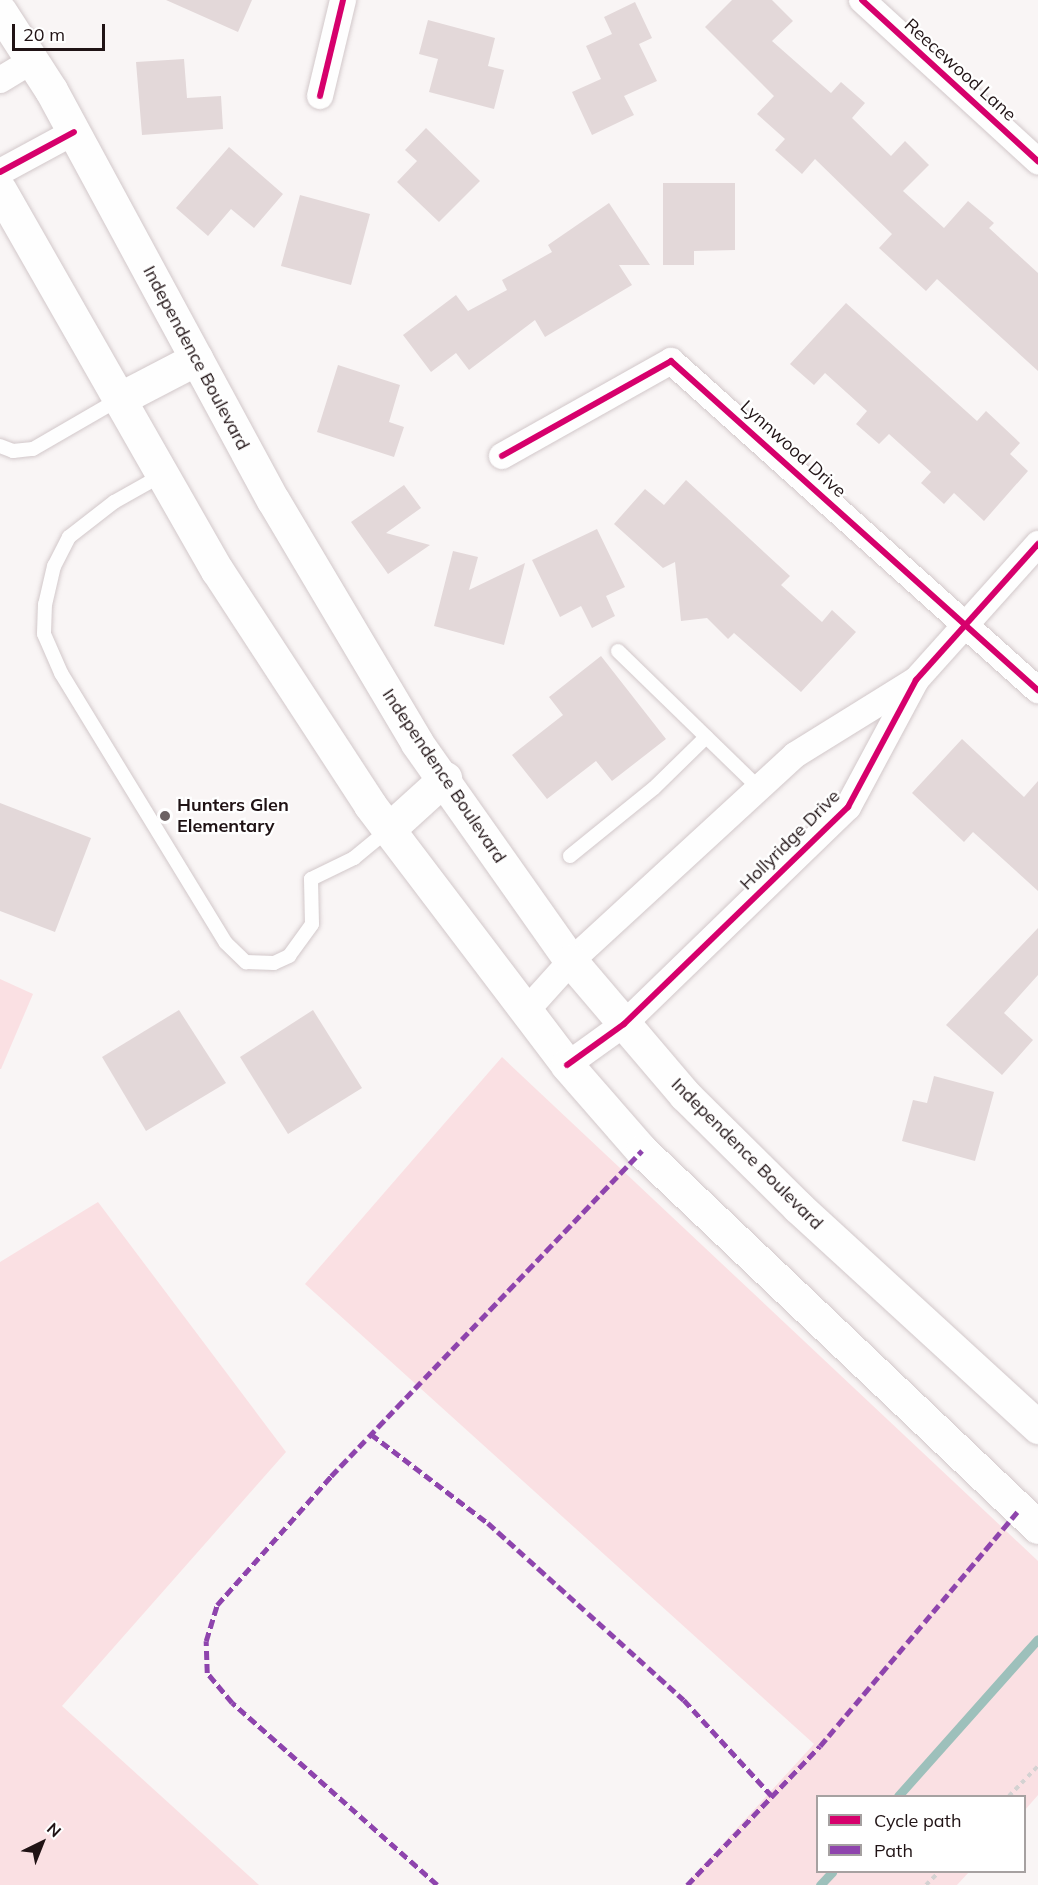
<!DOCTYPE html>
<style>
body{margin:0}
#map{position:relative;width:1038px;height:1885px;overflow:hidden;background:#f9f5f5;font-family:Mulish,sans-serif}
div>[style]{position:absolute}
.green>*{inset:0;background:#fae0e3}
.stream>*{height:9px;margin:-4.5px;padding:0 4.5px;transform-origin:4.5px;border-radius:4.5px;background:#9dc0bb}
.building>*{inset:0;background:#e3d8d9}
.path>*{height:4px;margin-top:-2px;transform-origin:0;background:repeating-linear-gradient(90deg,#d4d2d2 0 4.5px,transparent 0 9px)}
.roads{filter:drop-shadow(0 0 2px #d2c8ca) drop-shadow(0 0 2px #d2c8ca)}
.lane>*{height:14px;margin:-7px;padding:0 7px;transform-origin:7px;border-radius:7px;background:#fefefe}
.street>*{height:26px;margin:-13px;padding:0 13px;transform-origin:13px;border-radius:13px;background:#fefefe}
.secondary>*{height:33px;margin:-16.5px;padding:0 16.5px;transform-origin:16.5px;border-radius:16.5px;background:#fefefe}
.quiet>*{height:4.5px;margin-top:-2.25px;transform-origin:0;background:repeating-linear-gradient(90deg,#8e44ad 0 9px,transparent 0 13.5px)}
.cycleway>*{height:6px;margin:-3px;padding:0 3px;transform-origin:3px;border-radius:3px;background:#d6006c}
.dots>*{width:16px;height:16px;translate:-50% -50%;box-sizing:border-box;border:3px solid #fff;border-radius:50%}
span{translate:-50% -50%;white-space:nowrap;text-align:center;line-height:1.15;-webkit-text-stroke:4.5px #fff;paint-order:stroke}
.street-label{font-size:18px;color:#201315}
.poi-label{font-size:18px;color:#201315;font-weight:700}
.left{translate:0 -50%;text-align:left}
.legend{position:absolute;left:816px;top:1795px;width:210px;height:78px;box-sizing:border-box;background:#fff;border:2px solid #a6a1a1;margin:0;padding:8px 10px;list-style:none;font-size:18px;color:#201315}
.legend li{display:flex;align-items:center;gap:12px;height:30px}
.legend b{width:30px;border:2px solid #a6a1a1}
.north{position:absolute;left:12px;top:1813px;width:60px;height:60px;-webkit-text-stroke:4px #fff;paint-order:stroke;rotate:43deg;font-size:16px;font-weight:700;line-height:24px;text-align:center;color:#201315}
.north::after{content:'';display:block;margin:auto;width:21px;height:27px;background:#201315;clip-path:polygon(50% 0,100% 100%,50% 72%,0 100%)}
.scale{position:absolute;left:12px;top:24px;width:93px;height:27px;box-sizing:border-box;border:3px solid #201315;border-top:0;padding-left:8px;font-size:18px;line-height:21px;white-space:nowrap;color:#201315;-webkit-text-stroke:4px #fff;paint-order:stroke}
</style>
<div id="map">
<div class="green">
<div style="clip-path:polygon(0 979px,33px 994px,1px 1069px,0 1069px)"></div>
<div style="clip-path:polygon(502px 1057px,1038px 1561px,1038px 1795px,1025px 1810px,1024px 1796px,818px 1796px,818px 1872px,969px 1872px,957px 1885px,685px 1885px,814px 1744px,305px 1284px)"></div>
<div style="clip-path:polygon(98px 1202px,286px 1452px,62px 1706px,259px 1885px,0 1885px,0 1262px)"></div>
</div>
<div class="stream">
<div style="left:898px;top:1796px;width:210px;rotate:-48.3deg"></div>
<div style="left:820px;top:1885px;width:18px;rotate:-47deg"></div>
</div>
<div class="building">
<div style="clip-path:polygon(166px 0,252px 0,238px 32px)"></div>
<div style="clip-path:polygon(732px 0,772px 0,793px 21px,772px 41px,831px 93px,841px 82px,865px 103px,852px 118px,891px 156px,905px 141px,929px 165px,903px 191px,944px 228px,968px 201px,994px 223px,989px 228px,1038px 273px,1038px 371px,937px 279px,926px 291px,879px 248px,892px 234px,815px 159px,802px 174px,775px 150px,785px 139px,757px 114px,774px 96px,705px 27px)"></div>
<div style="clip-path:polygon(635px 2px,652px 38px,639px 44px,657px 81px,624px 96px,634px 115px,592px 135px,572px 92px,601px 79px,586px 46px,612px 34px,604px 17px)"></div>
<div style="clip-path:polygon(428px 20px,495px 38px,488px 66px,504px 70px,494px 109px,429px 92px,438px 59px,419px 54px)"></div>
<div style="clip-path:polygon(184px 59px,187px 98px,221px 96px,223px 129px,142px 135px,136px 62px)"></div>
<div style="clip-path:polygon(426px 128px,480px 181px,439px 222px,397px 182px,417px 161px,405px 150px)"></div>
<div style="clip-path:polygon(229px 147px,283px 194px,254px 228px,231px 209px,208px 236px,176px 208px)"></div>
<div style="clip-path:polygon(663px 183px,735px 183px,735px 250px,694px 251px,694px 265px,663px 265px)"></div>
<div style="clip-path:polygon(300px 195px,370px 214px,351px 285px,281px 266px)"></div>
<div style="clip-path:polygon(609px 203px,650px 265px,619px 265px,632px 285px,545px 337px,535px 320px,469px 370px,456px 353px,431px 372px,403px 335px,456px 295px,468px 311px,507px 290px,502px 280px,552px 252px,548px 245px)"></div>
<div style="clip-path:polygon(846px 303px,977px 421px,986px 411px,1020px 443px,1010px 454px,1028px 471px,984px 521px,954px 493px,944px 504px,921px 483px,931px 472px,889px 434px,879px 444px,856px 424px,867px 411px,825px 373px,814px 385px,790px 364px)"></div>
<div style="clip-path:polygon(338px 365px,400px 385px,389px 422px,404px 427px,394px 457px,317px 432px)"></div>
<div style="clip-path:polygon(686px 480px,790px 576px,781px 585px,822px 622px,832px 610px,856px 632px,801px 692px,734px 633px,728px 639px,707px 618px,681px 621px,675px 562px,663px 568px,614px 524px,645px 489px,664px 505px)"></div>
<div style="clip-path:polygon(404px 485px,421px 508px,386px 533px,430px 545px,388px 574px,351px 522px)"></div>
<div style="clip-path:polygon(597px 529px,625px 587px,606px 596px,615px 616px,592px 628px,581px 606px,560px 617px,532px 560px)"></div>
<div style="clip-path:polygon(453px 551px,478px 557px,469px 590px,525px 563px,504px 645px,434px 626px)"></div>
<div style="clip-path:polygon(601px 656px,666px 739px,612px 781px,596px 761px,547px 799px,512px 755px,563px 715px,549px 697px)"></div>
<div style="clip-path:polygon(962px 739px,1024px 797px,1038px 781px,1038px 891px,973px 832px,964px 842px,912px 793px)"></div>
<div style="clip-path:polygon(0 803px,91px 838px,55px 932px,0 911px)"></div>
<div style="clip-path:polygon(1038px 928px,1038px 975px,1004px 1013px,1033px 1040px,1002px 1075px,946px 1025px)"></div>
<div style="clip-path:polygon(179px 1010px,226px 1083px,146px 1131px,102px 1057px)"></div>
<div style="clip-path:polygon(313px 1010px,362px 1088px,288px 1134px,240px 1057px)"></div>
<div style="clip-path:polygon(934px 1076px,994px 1092px,975px 1161px,902px 1141px,913px 1100px,927px 1103px)"></div>
</div>
<div class="path">
<div style="left:1009px;top:1796px;width:42px;rotate:-46deg"></div>
<div style="left:926px;top:1885px;width:18px;rotate:-45deg"></div>
</div>
<div class="roads">
<div class="lane">
<div style="left:0;top:446px;width:14px;rotate:21deg"></div>
<div style="left:13px;top:451px;width:20px;rotate:-6deg"></div>
<div style="left:33px;top:449px;width:102px;rotate:-30.1deg"></div>
<div style="left:162px;top:475px;width:55px;rotate:150.6deg"></div>
<div style="left:114px;top:502px;width:57px;rotate:142.1deg"></div>
<div style="left:69px;top:537px;width:33px;rotate:117deg"></div>
<div style="left:54px;top:566px;width:39px;rotate:103deg"></div>
<div style="left:45px;top:604px;width:30px;rotate:92deg"></div>
<div style="left:44px;top:634px;width:43px;rotate:66.4deg"></div>
<div style="left:61px;top:673px;width:316px;rotate:58.6deg"></div>
<div style="left:226px;top:943px;width:28px;rotate:44deg"></div>
<div style="left:246px;top:962px;width:28px;rotate:2deg"></div>
<div style="left:274px;top:963px;width:17px;rotate:-25deg"></div>
<div style="left:289px;top:956px;width:39px;rotate:-54deg"></div>
<div style="left:312px;top:924px;width:45px;rotate:-91.3deg"></div>
<div style="left:311px;top:879px;width:48px;rotate:-26deg"></div>
<div style="left:354px;top:858px;width:45px;rotate:-39.6deg"></div>
<div style="left:618px;top:651px;width:197px;rotate:44.2deg"></div>
<div style="left:570px;top:856px;width:108px;rotate:-39deg"></div>
<div style="left:654px;top:788px;width:73px;rotate:-44.4deg"></div>
</div>
<div class="street">
<div style="left:862px;top:0;width:239px;rotate:42.5deg"></div>
<div style="left:0;top:80px;width:39px;rotate:-31deg"></div>
<div style="left:320px;top:96px;width:99px;rotate:-76.5deg"></div>
<div style="left:0;top:172px;width:84px;rotate:-28.4deg"></div>
<div style="left:502px;top:456px;width:194px;rotate:-29.3deg"></div>
<div style="left:671px;top:361px;width:493px;rotate:41.9deg"></div>
<div style="left:526px;top:1011px;width:67px;rotate:-48deg"></div>
<div style="left:571px;top:961px;width:304px;rotate:-42.6deg"></div>
<div style="left:795px;top:755px;width:142px;rotate:-31.8deg"></div>
<div style="left:567px;top:1065px;width:70px;rotate:-35.7deg"></div>
<div style="left:624px;top:1024px;width:312px;rotate:-44.1deg"></div>
<div style="left:848px;top:807px;width:144px;rotate:-61.8deg"></div>
<div style="left:916px;top:680px;width:183px;rotate:-48.1deg"></div>
</div>
<div class="secondary">
<div style="left:0;top:11px;width:94px;rotate:57.2deg"></div>
<div style="left:51px;top:90px;width:466px;rotate:61.6deg"></div>
<div style="left:273px;top:500px;width:282px;rotate:59.3deg"></div>
<div style="left:417px;top:743px;width:267px;rotate:54.8deg"></div>
<div style="left:571px;top:961px;width:176px;rotate:49.6deg"></div>
<div style="left:685px;top:1095px;width:159px;rotate:44.7deg"></div>
<div style="left:798px;top:1207px;width:326px;rotate:42.5deg"></div>
<div style="left:0;top:190px;width:438px;rotate:60.3deg"></div>
<div style="left:217px;top:570px;width:280px;rotate:56.9deg"></div>
<div style="left:370px;top:805px;width:326px;rotate:52.8deg"></div>
<div style="left:567px;top:1065px;width:114px;rotate:48.9deg"></div>
<div style="left:642px;top:1151px;width:546px;rotate:43.52deg"></div>
<div style="left:121px;top:398px;width:85px;rotate:-27.5deg"></div>
<div style="left:389px;top:829px;width:76px;rotate:-42.3deg"></div>
</div>
</div>
<div class="quiet">
<div style="left:371px;top:1434px;width:147px;rotate:37.3deg"></div>
<div style="left:488px;top:1523px;width:264px;rotate:42.1deg"></div>
<div style="left:684px;top:1700px;width:130px;rotate:47.5deg"></div>
<div style="left:437px;top:1885px;width:274px;rotate:-138.4deg"></div>
<div style="left:232px;top:1703px;width:39px;rotate:-130deg"></div>
<div style="left:207px;top:1673px;width:32px;rotate:-92deg"></div>
<div style="left:206px;top:1641px;width:38px;rotate:-73deg"></div>
<div style="left:217px;top:1605px;width:172px;rotate:-48.5deg"></div>
<div style="left:331px;top:1476px;width:450px;rotate:-46.3deg"></div>
<div style="left:687px;top:1885px;width:192px;rotate:-46.3deg"></div>
<div style="left:820px;top:1746px;width:309px;rotate:-49.9deg"></div>
</div>
<div class="cycleway">
<div style="left:862px;top:0;width:239px;rotate:42.5deg"></div>
<div style="left:320px;top:96px;width:99px;rotate:-76.5deg"></div>
<div style="left:0;top:172px;width:84px;rotate:-28.4deg"></div>
<div style="left:502px;top:456px;width:194px;rotate:-29.3deg"></div>
<div style="left:671px;top:361px;width:493px;rotate:41.9deg"></div>
<div style="left:567px;top:1065px;width:70px;rotate:-35.7deg"></div>
<div style="left:624px;top:1024px;width:312px;rotate:-44.1deg"></div>
<div style="left:848px;top:807px;width:144px;rotate:-61.8deg"></div>
<div style="left:916px;top:680px;width:183px;rotate:-48.1deg"></div>
</div>
<div class="dots">
<div style="left:165px;top:816px;background:#6c6263"></div>
</div>
<div class="street-label">
<span style="left:960px;top:70px;rotate:42deg">Reecewood Lane</span>
<span style="left:196px;top:358px;rotate:62deg">Independence Boulevard</span>
<span style="left:793px;top:449px;rotate:42deg">Lynnwood Drive</span>
<span style="left:444px;top:776px;rotate:56deg">Independence Boulevard</span>
<span style="left:790px;top:840px;rotate:-45deg">Hollyridge Drive</span>
<span style="left:747px;top:1154px;rotate:45deg">Independence Boulevard</span>
</div>
<div class="poi-label">
<span class="left" style="left:177px;top:816px">Hunters Glen<br>Elementary</span>
</div>
<ul class="legend">
<li><b style="height:8px;background:#d6006c"></b>Cycle path</li>
<li><b style="height:8px;background:#8e44ad"></b>Path</li>
</ul>
<div class="north">N</div>
<div class="scale">20 m</div>
</div>
